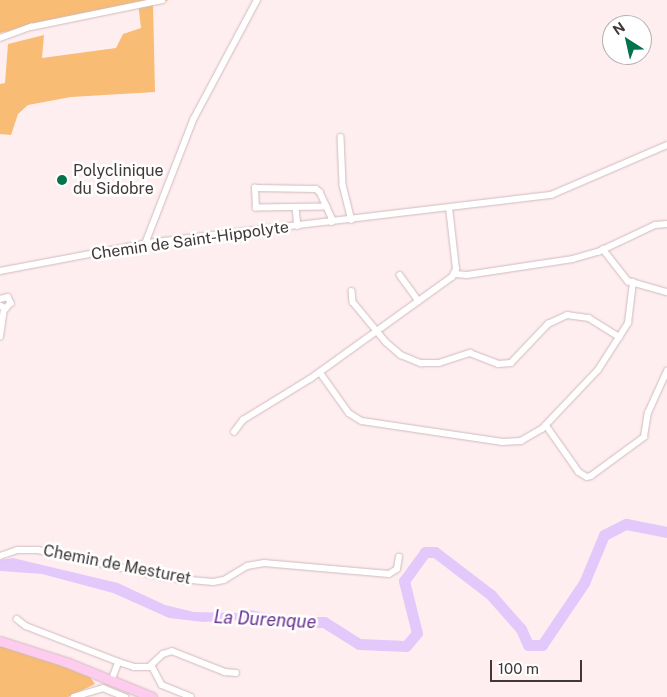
<!DOCTYPE html>
<style>
body{margin:0}
#map{position:relative;width:667px;height:697px;overflow:hidden;background:#ffeef0;font-family:"Public Sans",sans-serif}
div>[style]{position:absolute}
.green>*{inset:0;background:#f8bc74}
.water>*{inset:0;background:#e3c9fb}
.river>*{height:11px;margin:-5.5px;padding:0 5.5px;transform-origin:5.5px;border-radius:5.5px;background:#e3c9fb}
.roads{filter:drop-shadow(0 0 1px #cfbbbd) drop-shadow(0 0 1px #cfbbbd)}
.minor>*{height:5.5px;margin:-2.75px;padding:0 2.75px;transform-origin:2.75px;border-radius:2.75px;background:#fff}
.primary>*{height:9px;margin:-4.5px;padding:0 4.5px;transform-origin:4.5px;border-radius:4.5px;background:#fdccee}
.dots>*{width:14px;height:14px;translate:-50% -50%;box-sizing:border-box;border:2px solid #fff;border-radius:50%}
span{translate:-50% -50%;white-space:nowrap;text-align:center;line-height:1.15;-webkit-text-stroke:5px #fff;paint-order:stroke}
.poi-label{font-size:16px;color:#403839}
.left{translate:0 -50%;text-align:left}
.street-label{font-size:16px;color:#403839}
.water-label{font-size:18px;color:#68308f;font-style:italic}
.north{position:absolute;left:602px;top:15px;width:50px;height:50px;box-sizing:border-box;background:#fff;border:1px solid #b3afb0;border-radius:50%;rotate:325deg;font-size:14px;font-weight:700;line-height:20px;text-align:center;color:#403839}
.north::after{content:'';display:block;margin:auto;width:18px;height:22px;background:#02734c;clip-path:polygon(50% 0,100% 100%,50% 72%,0 100%)}
.scale{position:absolute;left:490px;top:660px;width:92px;height:22px;box-sizing:border-box;border:2px solid #403839;border-top:0;padding-left:6px;font-size:15px;line-height:18px;white-space:nowrap;color:#403839;-webkit-text-stroke:4px #fff;paint-order:stroke}
</style>
<div id="map">
<div class="green">
<div style="clip-path:polygon(0 0,169px 0,153px 5px,155px 92px,71px 97px,28px 105px,18px 114px,11px 135px,0 134px,0 84px,5px 83px,8px 44px,44px 35px,42px 58px,116px 48px,123px 34px,141px 28px,138px 2px,0 33px)"></div>
<div style="clip-path:polygon(0 646px,36px 656px,90px 677px,95px 684px,68px 697px,0 697px)"></div>
</div>
<div class="water">
<div style="clip-path:polygon(13px 558px,118px 583px,165px 605px,194px 612px,238px 613px,250px 610px,310px 621px,277px 627px,267px 623px,238px 620px,203px 622px,169px 618px,113px 593px,42px 574px,0 571px,0 560px)"></div>
</div>
<div class="river">
<div style="left:293px;top:622px;width:31px"></div>
<div style="left:324px;top:622px;width:41px;rotate:32.2deg"></div>
<div style="left:359px;top:644px;width:47px;rotate:2.4deg"></div>
<div style="left:406px;top:646px;width:17px;rotate:-50deg"></div>
<div style="left:417px;top:633px;width:54px;rotate:-104deg"></div>
<div style="left:404px;top:581px;width:36px;rotate:-54deg"></div>
<div style="left:425px;top:552px;width:10px"></div>
<div style="left:435px;top:552px;width:71px;rotate:37.5deg"></div>
<div style="left:491px;top:595px;width:45px;rotate:48.6deg"></div>
<div style="left:521px;top:629px;width:17px;rotate:66deg"></div>
<div style="left:528px;top:645px;width:14px"></div>
<div style="left:542px;top:645px;width:75px;rotate:-55.9deg"></div>
<div style="left:584px;top:583px;width:52px;rotate:-67.4deg"></div>
<div style="left:604px;top:535px;width:25px;rotate:-27deg"></div>
<div style="left:626px;top:524px;width:42px;rotate:11deg"></div>
</div>
<div class="roads">
<div class="minor">
<div style="left:0;top:38px;width:33px;rotate:-20deg"></div>
<div style="left:31px;top:27px;width:134px;rotate:-11.6deg"></div>
<div style="left:341px;top:137px;width:48px;rotate:87.6deg"></div>
<div style="left:343px;top:185px;width:36px;rotate:76deg"></div>
<div style="left:327px;top:207px;width:71px;rotate:179.2deg"></div>
<div style="left:256px;top:208px;width:20px;rotate:-93deg"></div>
<div style="left:255px;top:188px;width:61px;rotate:0.9deg"></div>
<div style="left:316px;top:189px;width:5px;rotate:37deg"></div>
<div style="left:320px;top:192px;width:17px;rotate:65deg"></div>
<div style="left:327px;top:207px;width:12px;rotate:66deg"></div>
<div style="left:332px;top:218px;width:4px;rotate:90deg"></div>
<div style="left:296px;top:208px;width:18px;rotate:84deg"></div>
<div style="left:145px;top:244px;width:133px;rotate:-68.8deg"></div>
<div style="left:193px;top:120px;width:136px;rotate:-61.9deg"></div>
<div style="left:603px;top:249px;width:41px;rotate:52deg"></div>
<div style="left:628px;top:281px;width:41px;rotate:15.8deg"></div>
<div style="left:0;top:271px;width:151px;rotate:-10.7deg"></div>
<div style="left:148px;top:243px;width:406px;rotate:-6.8deg"></div>
<div style="left:551px;top:195px;width:126px;rotate:-23.3deg"></div>
<div style="left:456px;top:274px;width:11px;rotate:5deg"></div>
<div style="left:467px;top:275px;width:107px;rotate:-8.6deg"></div>
<div style="left:573px;top:259px;width:26px;rotate:-16deg"></div>
<div style="left:598px;top:252px;width:63px;rotate:-25.3deg"></div>
<div style="left:655px;top:225px;width:12px;rotate:-5deg"></div>
<div style="left:400px;top:275px;width:32px;rotate:54deg"></div>
<div style="left:352px;top:291px;width:11px;rotate:85deg"></div>
<div style="left:353px;top:302px;width:52px;rotate:50.5deg"></div>
<div style="left:386px;top:342px;width:20px;rotate:41deg"></div>
<div style="left:401px;top:355px;width:22px;rotate:22deg"></div>
<div style="left:421px;top:363px;width:18px"></div>
<div style="left:439px;top:363px;width:33px;rotate:-18deg"></div>
<div style="left:470px;top:353px;width:30px;rotate:21deg"></div>
<div style="left:498px;top:364px;width:13px;rotate:-4deg"></div>
<div style="left:511px;top:363px;width:54px;rotate:-46.5deg"></div>
<div style="left:548px;top:324px;width:21px;rotate:-25deg"></div>
<div style="left:567px;top:315px;width:22px;rotate:8deg"></div>
<div style="left:589px;top:318px;width:36px;rotate:32deg"></div>
<div style="left:0;top:299px;width:8px;rotate:-14deg"></div>
<div style="left:8px;top:297px;width:7px;rotate:63deg"></div>
<div style="left:11px;top:303px;width:8px;rotate:130deg"></div>
<div style="left:6px;top:309px;width:7px;rotate:-153deg"></div>
<div style="left:0;top:337px;width:28px;rotate:-82deg"></div>
<div style="left:320px;top:372px;width:50px;rotate:54.7deg"></div>
<div style="left:349px;top:413px;width:15px;rotate:32deg"></div>
<div style="left:362px;top:421px;width:142px;rotate:8.5deg"></div>
<div style="left:502px;top:442px;width:19px;rotate:-3deg"></div>
<div style="left:521px;top:441px;width:24px;rotate:-30deg"></div>
<div style="left:542px;top:429px;width:81px;rotate:-46.5deg"></div>
<div style="left:598px;top:370px;width:56px;rotate:-57.4deg"></div>
<div style="left:628px;top:323px;width:41px;rotate:-83deg"></div>
<div style="left:546px;top:425px;width:57px;rotate:54.9deg"></div>
<div style="left:579px;top:472px;width:9px;rotate:32deg"></div>
<div style="left:587px;top:477px;width:4px;rotate:-14deg"></div>
<div style="left:591px;top:476px;width:66px;rotate:-36.3deg"></div>
<div style="left:644px;top:437px;width:24px;rotate:-81deg"></div>
<div style="left:648px;top:413px;width:46px;rotate:-65.7deg"></div>
<div style="left:234px;top:432px;width:15px;rotate:-53deg"></div>
<div style="left:243px;top:420px;width:79px;rotate:-31.5deg"></div>
<div style="left:310px;top:379px;width:175px;rotate:-35.7deg"></div>
<div style="left:452px;top:277px;width:9px;rotate:-63deg"></div>
<div style="left:456px;top:269px;width:61px;rotate:-96.5deg"></div>
<div style="left:0;top:556px;width:18px;rotate:-19deg"></div>
<div style="left:17px;top:550px;width:21px"></div>
<div style="left:38px;top:550px;width:134px;rotate:12.1deg"></div>
<div style="left:169px;top:578px;width:44px;rotate:5.2deg"></div>
<div style="left:213px;top:582px;width:11px;rotate:-10deg"></div>
<div style="left:224px;top:580px;width:27px;rotate:-31deg"></div>
<div style="left:247px;top:566px;width:17px;rotate:-10deg"></div>
<div style="left:264px;top:563px;width:125px;rotate:5deg"></div>
<div style="left:389px;top:574px;width:9px;rotate:-32deg"></div>
<div style="left:397px;top:569px;width:12px;rotate:-81deg"></div>
<div style="left:17px;top:619px;width:11px;rotate:38deg"></div>
<div style="left:26px;top:626px;width:100px;rotate:21.2deg"></div>
<div style="left:119px;top:662px;width:19px;rotate:111deg"></div>
<div style="left:119px;top:662px;width:16px;rotate:18deg"></div>
<div style="left:134px;top:667px;width:15px"></div>
<div style="left:149px;top:667px;width:19px;rotate:-43deg"></div>
<div style="left:163px;top:654px;width:9px;rotate:-18deg"></div>
<div style="left:172px;top:651px;width:57px;rotate:21.6deg"></div>
<div style="left:225px;top:672px;width:11px;rotate:5deg"></div>
<div style="left:152px;top:666px;width:21px;rotate:62deg"></div>
<div style="left:162px;top:685px;width:31px;rotate:22deg"></div>
<div style="left:74px;top:697px;width:30px;rotate:-17deg"></div>
<div style="left:103px;top:688px;width:24px;rotate:22deg"></div>
</div>
<div class="primary">
<div style="left:0;top:641px;width:69px;rotate:17.7deg"></div>
<div style="left:66px;top:662px;width:93px;rotate:22.1deg"></div>
</div>
</div>
<div class="dots">
<div style="left:62px;top:180px;background:#02734c"></div>
</div>
<div class="poi-label">
<span class="left" style="left:73px;top:180px">Polyclinique<br>du Sidobre</span>
</div>
<div class="street-label">
<span style="left:190px;top:241px;rotate:-8deg">Chemin de Saint-Hippolyte</span>
<span style="left:117px;top:565px;rotate:11deg">Chemin de Mesturet</span>
</div>
<div class="water-label">
<span style="left:265px;top:620px;rotate:3deg">La Durenque</span>
</div>
<div class="north">N</div>
<div class="scale">100 m</div>
</div>
